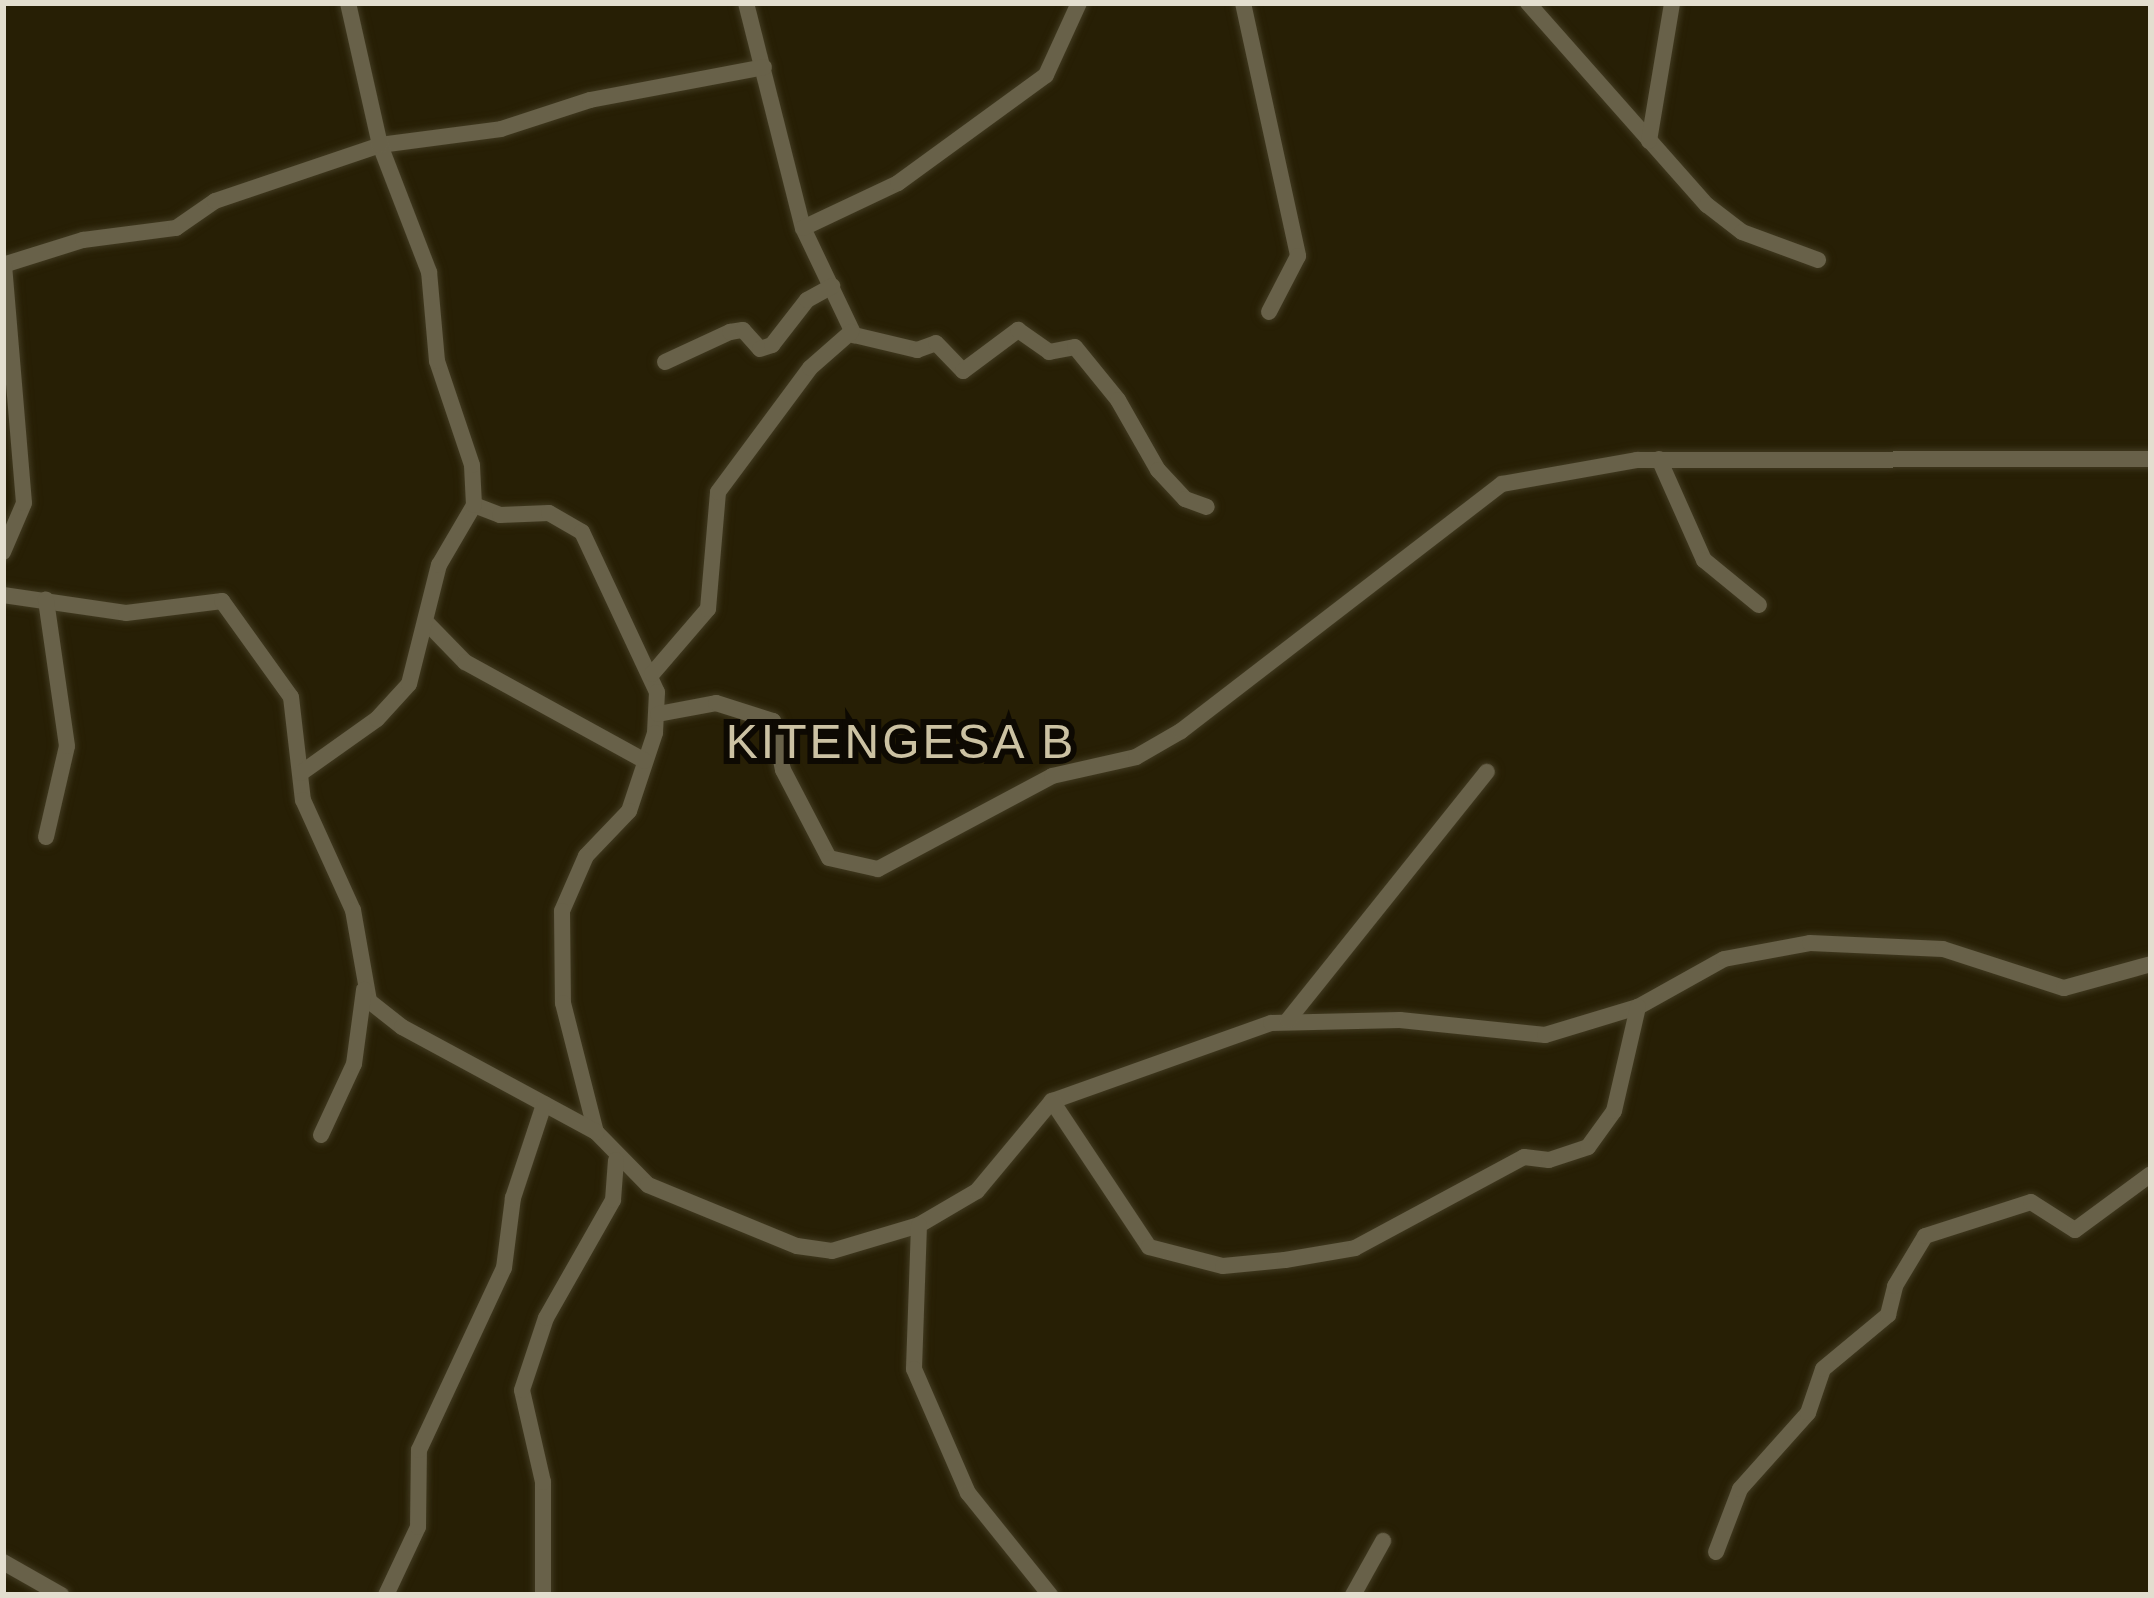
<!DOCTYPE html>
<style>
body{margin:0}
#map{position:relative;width:2154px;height:1598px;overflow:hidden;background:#271f05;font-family:Helvetica,sans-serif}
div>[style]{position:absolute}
.roads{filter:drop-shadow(0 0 3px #413a21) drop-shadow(0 0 3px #413a21)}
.minor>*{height:16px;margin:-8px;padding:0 8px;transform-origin:8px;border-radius:8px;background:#686149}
span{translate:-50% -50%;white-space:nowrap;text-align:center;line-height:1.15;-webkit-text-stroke:12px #0d0902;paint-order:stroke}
.quarter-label{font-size:48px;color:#ccc2a3;letter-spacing:3px}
.frame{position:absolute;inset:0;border:6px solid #e3decf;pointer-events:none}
</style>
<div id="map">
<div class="roads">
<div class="minor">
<div style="left:746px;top:3px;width:232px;rotate:75.8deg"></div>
<div style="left:803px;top:228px;width:119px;rotate:64.5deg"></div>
<div style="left:854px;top:335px;width:65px;rotate:13.4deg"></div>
<div style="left:917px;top:350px;width:20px;rotate:-20deg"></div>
<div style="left:936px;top:343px;width:39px;rotate:46deg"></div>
<div style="left:963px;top:371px;width:69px;rotate:-36.7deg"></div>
<div style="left:1018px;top:330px;width:38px;rotate:35deg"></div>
<div style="left:1049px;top:352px;width:26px;rotate:-11deg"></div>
<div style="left:1075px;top:347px;width:68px;rotate:50.9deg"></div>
<div style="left:1118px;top:400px;width:81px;rotate:60.3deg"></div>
<div style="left:1158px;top:470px;width:40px;rotate:47deg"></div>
<div style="left:1185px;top:499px;width:23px;rotate:20deg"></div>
<div style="left:1243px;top:3px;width:259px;rotate:77.7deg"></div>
<div style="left:1298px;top:256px;width:63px;rotate:117.4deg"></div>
<div style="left:1528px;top:3px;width:270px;rotate:48.5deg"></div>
<div style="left:1707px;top:205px;width:44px;rotate:37.6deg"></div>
<div style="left:1742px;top:232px;width:81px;rotate:20.2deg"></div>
<div style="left:1649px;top:141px;width:140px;rotate:-80.5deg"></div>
<div style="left:803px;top:228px;width:105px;rotate:-25.3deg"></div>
<div style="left:898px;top:183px;width:183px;rotate:-36.1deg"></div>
<div style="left:1046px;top:75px;width:79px;rotate:-65.4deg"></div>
<div style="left:3px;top:265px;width:84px;rotate:-17.4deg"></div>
<div style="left:83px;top:240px;width:94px;rotate:-7.4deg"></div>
<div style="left:176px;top:228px;width:47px;rotate:-34.7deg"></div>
<div style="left:215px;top:201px;width:174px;rotate:-18.7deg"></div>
<div style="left:380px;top:145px;width:122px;rotate:-7.5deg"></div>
<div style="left:501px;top:129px;width:94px;rotate:-18deg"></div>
<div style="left:590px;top:100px;width:177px;rotate:-10.7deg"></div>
<div style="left:665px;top:362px;width:72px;rotate:-24.8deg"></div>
<div style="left:730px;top:332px;width:13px;rotate:-9deg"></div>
<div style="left:743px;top:330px;width:25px;rotate:48deg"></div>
<div style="left:760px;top:349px;width:13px;rotate:-18deg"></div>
<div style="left:772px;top:345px;width:57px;rotate:-52.1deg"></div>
<div style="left:807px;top:300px;width:29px;rotate:-29deg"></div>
<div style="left:1659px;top:459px;width:111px;rotate:66deg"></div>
<div style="left:1704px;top:560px;width:71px;rotate:39.3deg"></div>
<div style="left:474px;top:505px;width:28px;rotate:21deg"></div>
<div style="left:500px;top:515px;width:49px;rotate:-2.3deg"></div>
<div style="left:549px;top:513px;width:38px;rotate:30deg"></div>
<div style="left:582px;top:532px;width:177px;rotate:64.9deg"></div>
<div style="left:657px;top:692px;width:41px;rotate:92.8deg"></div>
<div style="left:655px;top:733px;width:82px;rotate:108.4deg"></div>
<div style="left:629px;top:811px;width:62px;rotate:133.7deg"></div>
<div style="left:586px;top:856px;width:60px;rotate:113.6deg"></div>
<div style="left:562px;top:911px;width:92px;rotate:89.4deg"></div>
<div style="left:563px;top:1003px;width:133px;rotate:75.7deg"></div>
<div style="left:596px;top:1132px;width:74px;rotate:45.5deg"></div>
<div style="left:648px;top:1185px;width:161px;rotate:22.3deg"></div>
<div style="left:797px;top:1246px;width:35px;rotate:8deg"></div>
<div style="left:832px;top:1251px;width:91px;rotate:-16.6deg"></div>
<div style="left:919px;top:1225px;width:67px;rotate:-30.4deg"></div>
<div style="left:977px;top:1191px;width:117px;rotate:-50.2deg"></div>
<div style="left:1052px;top:1101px;width:232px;rotate:-19.6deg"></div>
<div style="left:1271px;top:1023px;width:129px;rotate:-1.3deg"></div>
<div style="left:1400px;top:1020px;width:146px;rotate:5.9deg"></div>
<div style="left:1545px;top:1035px;width:97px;rotate:-16.8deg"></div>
<div style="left:1638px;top:1007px;width:98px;rotate:-29.2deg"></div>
<div style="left:1724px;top:959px;width:87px;rotate:-10.5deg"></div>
<div style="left:1810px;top:943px;width:133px;rotate:2.6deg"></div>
<div style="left:1943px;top:949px;width:127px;rotate:17.9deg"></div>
<div style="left:2064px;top:988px;width:90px;rotate:-15.4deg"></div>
<div style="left:3px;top:552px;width:53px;rotate:-66.8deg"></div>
<div style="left:24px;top:503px;width:239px;rotate:-94.8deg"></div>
<div style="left:3px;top:595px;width:124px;rotate:8.3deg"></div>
<div style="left:126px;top:613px;width:97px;rotate:-7.1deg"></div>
<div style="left:222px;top:601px;width:118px;rotate:54.3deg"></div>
<div style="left:291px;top:697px;width:104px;rotate:83.4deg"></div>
<div style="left:303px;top:800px;width:121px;rotate:65.6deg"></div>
<div style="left:353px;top:910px;width:92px;rotate:80deg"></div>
<div style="left:369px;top:1001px;width:42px;rotate:38.2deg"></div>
<div style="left:402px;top:1027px;width:221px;rotate:28.4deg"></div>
<div style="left:426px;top:622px;width:56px;rotate:45.7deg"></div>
<div style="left:465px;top:662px;width:205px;rotate:28.8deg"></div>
<div style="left:652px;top:674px;width:86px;rotate:-49.3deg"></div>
<div style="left:708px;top:609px;width:117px;rotate:-85.1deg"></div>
<div style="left:718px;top:492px;width:154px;rotate:-53.4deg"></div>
<div style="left:810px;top:368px;width:55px;rotate:-41.3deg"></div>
<div style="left:658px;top:714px;width:59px;rotate:-10.7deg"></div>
<div style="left:716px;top:703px;width:60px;rotate:17.5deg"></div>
<div style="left:773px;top:721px;width:50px;rotate:78.5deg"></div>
<div style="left:783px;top:770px;width:99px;rotate:62.4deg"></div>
<div style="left:829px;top:858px;width:50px;rotate:12.7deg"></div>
<div style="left:878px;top:869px;width:197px;rotate:-28.1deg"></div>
<div style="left:1052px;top:776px;width:86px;rotate:-12.7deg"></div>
<div style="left:1136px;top:757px;width:52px;rotate:-30deg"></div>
<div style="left:1181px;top:731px;width:405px;rotate:-37.6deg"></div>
<div style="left:1502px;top:484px;width:137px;rotate:-10.1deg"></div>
<div style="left:1637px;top:460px;width:514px;rotate:-0.11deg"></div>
<div style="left:301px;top:773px;width:93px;rotate:-35.4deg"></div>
<div style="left:377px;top:719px;width:47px;rotate:-47.6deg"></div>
<div style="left:409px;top:684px;width:123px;rotate:-75.9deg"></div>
<div style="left:439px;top:565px;width:69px;rotate:-59.7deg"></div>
<div style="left:474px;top:505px;width:40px;rotate:-92.9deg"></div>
<div style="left:472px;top:465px;width:110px;rotate:-108.6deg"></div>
<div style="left:437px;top:361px;width:89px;rotate:-95.1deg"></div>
<div style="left:429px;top:272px;width:136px;rotate:-111.1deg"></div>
<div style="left:380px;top:145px;width:146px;rotate:-102.7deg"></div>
<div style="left:46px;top:837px;width:93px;rotate:-77deg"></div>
<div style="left:67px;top:746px;width:148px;rotate:-98.2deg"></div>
<div style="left:1288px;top:1020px;width:318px;rotate:-51.3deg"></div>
<div style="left:1052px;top:1101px;width:175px;rotate:56.4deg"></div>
<div style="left:1149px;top:1247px;width:76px;rotate:14.4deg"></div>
<div style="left:1223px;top:1266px;width:62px;rotate:-5.5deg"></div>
<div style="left:1285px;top:1260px;width:71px;rotate:-9.7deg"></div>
<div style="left:1355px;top:1248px;width:192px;rotate:-28.3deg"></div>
<div style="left:1524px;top:1157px;width:25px;rotate:7deg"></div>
<div style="left:1549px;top:1160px;width:41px;rotate:-18.4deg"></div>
<div style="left:1588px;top:1147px;width:44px;rotate:-54.2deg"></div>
<div style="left:1614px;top:1111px;width:107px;rotate:-77deg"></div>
<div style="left:321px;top:1135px;width:78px;rotate:-65.1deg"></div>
<div style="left:354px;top:1064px;width:75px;rotate:-82.3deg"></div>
<div style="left:919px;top:1225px;width:144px;rotate:92deg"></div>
<div style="left:914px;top:1369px;width:135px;rotate:66.5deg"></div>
<div style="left:968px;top:1493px;width:131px;rotate:51.2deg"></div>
<div style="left:1716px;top:1552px;width:67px;rotate:-69.1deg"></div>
<div style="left:1740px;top:1489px;width:102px;rotate:-48.2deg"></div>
<div style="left:1808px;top:1413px;width:46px;rotate:-71.2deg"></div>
<div style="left:1823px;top:1369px;width:85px;rotate:-39.7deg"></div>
<div style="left:1888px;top:1315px;width:30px;rotate:-76deg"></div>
<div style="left:1895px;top:1286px;width:58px;rotate:-59deg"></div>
<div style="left:1925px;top:1236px;width:111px;rotate:-17.8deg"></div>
<div style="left:2031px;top:1202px;width:52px;rotate:32.5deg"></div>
<div style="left:2075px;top:1230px;width:94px;rotate:-36.4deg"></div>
<div style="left:3px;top:1562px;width:67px;rotate:29.6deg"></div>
<div style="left:386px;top:1595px;width:75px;rotate:-64.8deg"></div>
<div style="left:418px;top:1527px;width:77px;rotate:-89.3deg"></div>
<div style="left:419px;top:1450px;width:201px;rotate:-65deg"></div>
<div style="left:504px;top:1268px;width:71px;rotate:-82.7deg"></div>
<div style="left:513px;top:1198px;width:99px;rotate:-71.7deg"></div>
<div style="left:543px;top:1595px;width:113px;rotate:-90deg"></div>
<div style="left:543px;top:1482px;width:94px;rotate:-102.9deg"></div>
<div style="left:522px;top:1390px;width:76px;rotate:-71.6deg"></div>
<div style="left:546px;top:1318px;width:136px;rotate:-60.4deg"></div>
<div style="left:613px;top:1200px;width:40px;rotate:-85.7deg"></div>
<div style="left:1353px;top:1595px;width:62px;rotate:-60.9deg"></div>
</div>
</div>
<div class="quarter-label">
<span style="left:901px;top:742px">KITENGESA B</span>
</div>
<div class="frame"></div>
</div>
